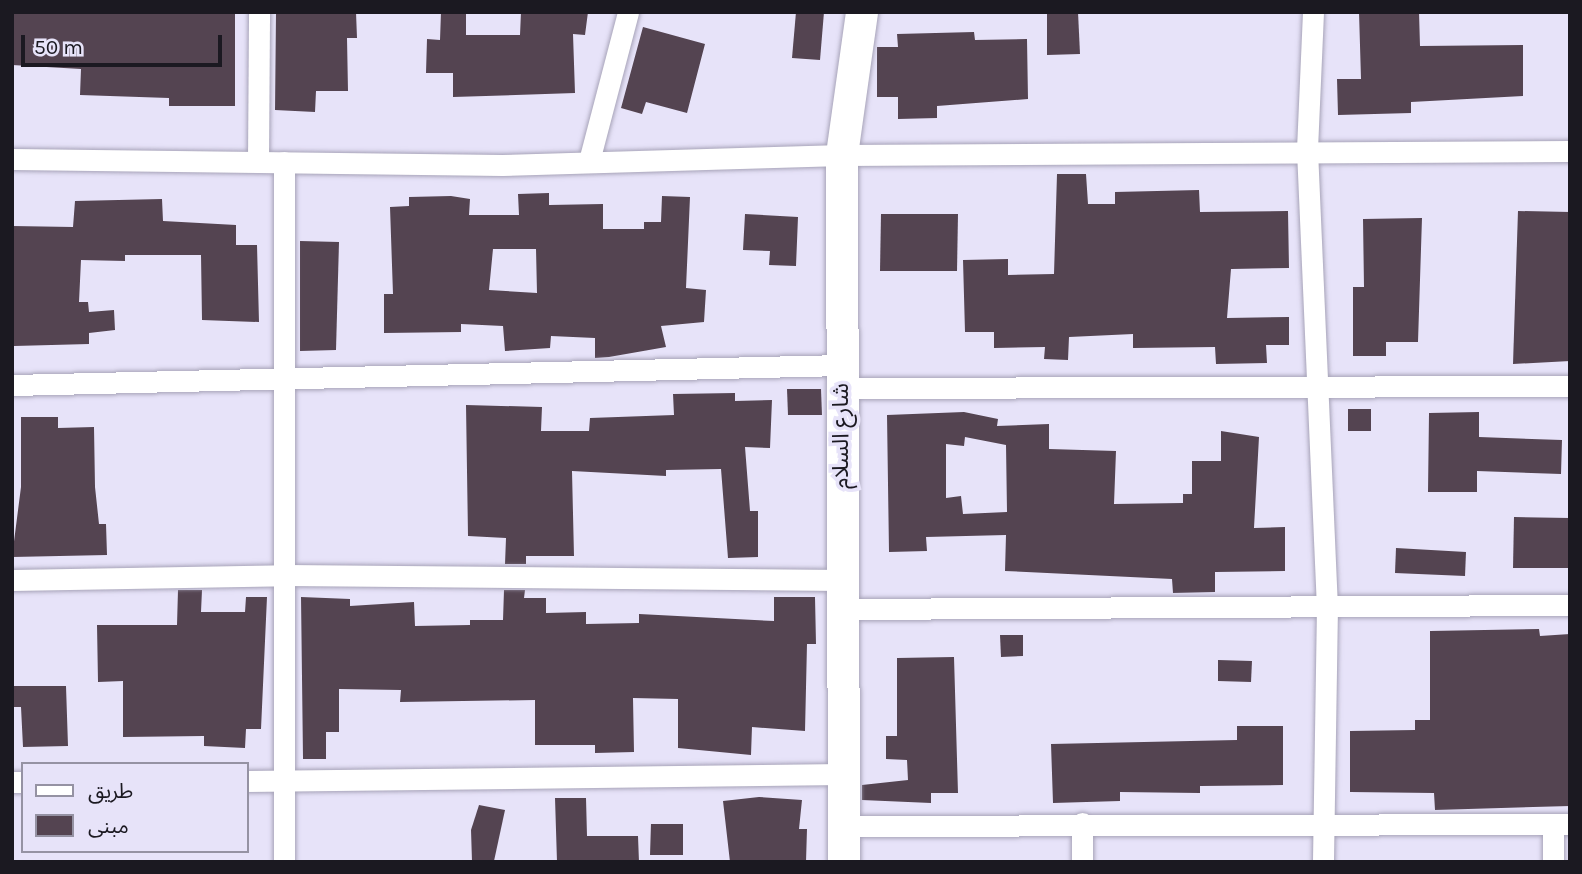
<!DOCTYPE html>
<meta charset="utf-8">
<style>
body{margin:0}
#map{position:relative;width:1582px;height:874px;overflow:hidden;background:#e7e3f9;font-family:Karla,"Noto Sans Arabic",sans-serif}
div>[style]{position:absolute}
.building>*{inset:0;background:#544451}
.roads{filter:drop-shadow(0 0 2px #a7a3b8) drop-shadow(0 0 2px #a7a3b8)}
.street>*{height:21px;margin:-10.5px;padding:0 10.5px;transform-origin:10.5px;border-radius:10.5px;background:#fff}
.secondary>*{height:32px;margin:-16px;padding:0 16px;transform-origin:16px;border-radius:16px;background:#fff}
span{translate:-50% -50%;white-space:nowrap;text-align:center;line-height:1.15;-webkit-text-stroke:7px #e7e3f9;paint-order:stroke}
.street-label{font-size:23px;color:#1b1921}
.frame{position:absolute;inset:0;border:14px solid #1b1921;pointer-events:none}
.legend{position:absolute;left:21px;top:762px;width:228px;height:91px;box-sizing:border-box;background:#e7e3f9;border:2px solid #9592a3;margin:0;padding:9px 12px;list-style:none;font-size:21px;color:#1b1921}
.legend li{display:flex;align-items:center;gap:14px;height:35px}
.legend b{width:35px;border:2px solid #9592a3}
.scale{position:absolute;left:21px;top:35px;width:201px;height:32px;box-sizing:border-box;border:4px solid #1b1921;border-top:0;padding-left:9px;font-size:21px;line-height:24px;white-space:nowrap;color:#1b1921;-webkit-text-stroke:5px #e7e3f9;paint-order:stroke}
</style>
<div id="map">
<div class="building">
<div style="clip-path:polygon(12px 12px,235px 12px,235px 106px,169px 106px,169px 98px,80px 95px,81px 69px,12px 65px)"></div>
<div style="clip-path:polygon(276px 12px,356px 12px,357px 38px,347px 38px,348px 91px,316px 91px,315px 112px,275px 110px)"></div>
<div style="clip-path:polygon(441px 12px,466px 12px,466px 35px,520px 35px,521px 12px,588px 12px,585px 35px,573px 34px,575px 93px,453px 97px,453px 73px,426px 73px,427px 39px,440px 40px)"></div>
<div style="clip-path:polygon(796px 12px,824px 12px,820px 60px,792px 58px)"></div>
<div style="clip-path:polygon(1047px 12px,1078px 12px,1080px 54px,1047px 55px)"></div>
<div style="clip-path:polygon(1359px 12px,1419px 12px,1420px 46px,1523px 45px,1523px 96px,1411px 102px,1411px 113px,1338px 115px,1337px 79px,1361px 79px)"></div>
<div style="clip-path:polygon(643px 27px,705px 44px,687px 113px,646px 102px,642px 114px,621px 108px)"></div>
<div style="clip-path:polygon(974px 32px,975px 40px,1027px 39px,1028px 99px,937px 106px,937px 118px,898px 119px,898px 97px,877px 97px,877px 47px,898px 47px,897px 34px)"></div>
<div style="clip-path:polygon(1057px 174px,1086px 174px,1088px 204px,1115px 204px,1115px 192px,1199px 190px,1200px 212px,1288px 211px,1289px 268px,1231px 269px,1227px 318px,1289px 317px,1289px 345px,1266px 345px,1267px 363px,1216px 364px,1215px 347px,1133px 348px,1133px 334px,1069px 337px,1068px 360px,1044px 359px,1045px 347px,994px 348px,994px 332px,965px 332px,963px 260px,1008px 259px,1008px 275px,1054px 274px)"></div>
<div style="clip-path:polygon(evenodd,549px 193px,549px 205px,603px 204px,603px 229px,644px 229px,644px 222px,661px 222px,662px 196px,690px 197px,686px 288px,706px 290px,704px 322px,661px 326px,666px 347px,609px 357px,595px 358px,595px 338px,551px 336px,550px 348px,505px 351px,503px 326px,461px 324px,461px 332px,384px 333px,384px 294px,393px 294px,390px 207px,409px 206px,409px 197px,451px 196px,470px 199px,469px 215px,519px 215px,518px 194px,549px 193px,493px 249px,536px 249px,537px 293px,489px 290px,493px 249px)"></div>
<div style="clip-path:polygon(162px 199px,163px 221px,236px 225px,236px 245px,257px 245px,259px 322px,202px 320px,201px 255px,125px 255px,125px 261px,81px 260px,79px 302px,88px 302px,89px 312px,114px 310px,115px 330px,89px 333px,89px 344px,14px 346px,12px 226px,73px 227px,75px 201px)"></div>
<div style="clip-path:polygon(1518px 211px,1570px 212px,1570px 361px,1513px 364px)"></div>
<div style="clip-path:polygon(745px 214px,798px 217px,796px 266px,769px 265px,770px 251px,743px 250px)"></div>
<div style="clip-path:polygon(881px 214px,958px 214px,957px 271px,880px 271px)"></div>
<div style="clip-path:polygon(1422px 218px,1418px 342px,1386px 342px,1386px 356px,1353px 356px,1353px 287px,1364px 287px,1363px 219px)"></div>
<div style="clip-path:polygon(300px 241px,339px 242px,336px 350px,300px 351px)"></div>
<div style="clip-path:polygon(787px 389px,821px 389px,822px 415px,788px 415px)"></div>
<div style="clip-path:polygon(735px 393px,735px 401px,772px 400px,770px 448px,745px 447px,750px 511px,758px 511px,758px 557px,728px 558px,721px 469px,666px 470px,666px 476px,572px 471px,574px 556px,526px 556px,526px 564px,505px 564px,506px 538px,468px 536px,466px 405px,542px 407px,541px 431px,589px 431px,590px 418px,674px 415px,673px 394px)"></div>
<div style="clip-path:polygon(1348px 409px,1371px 409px,1371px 431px,1348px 431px)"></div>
<div style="clip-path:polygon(evenodd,964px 412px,998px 419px,997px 426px,1049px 424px,1049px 449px,1116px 451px,1114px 504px,1183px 503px,1183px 494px,1192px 494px,1192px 461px,1221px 461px,1221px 431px,1259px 437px,1254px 528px,1285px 527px,1285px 571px,1215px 572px,1215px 592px,1173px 593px,1172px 579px,1005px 571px,1006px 535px,926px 537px,927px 551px,889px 552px,887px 415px,964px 412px,965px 437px,1006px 445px,1007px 512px,963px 514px,961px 496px,946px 498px,946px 444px,964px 446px,965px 437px)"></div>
<div style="clip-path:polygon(1479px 412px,1479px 437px,1562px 440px,1561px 474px,1477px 471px,1477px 492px,1428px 492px,1429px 413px)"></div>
<div style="clip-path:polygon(21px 417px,58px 417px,58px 428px,94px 427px,95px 487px,99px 524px,106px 524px,107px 555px,12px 557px,21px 487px)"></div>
<div style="clip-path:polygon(1514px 517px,1570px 518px,1570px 568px,1513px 568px)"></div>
<div style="clip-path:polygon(1396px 548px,1466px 552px,1465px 576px,1395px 573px)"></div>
<div style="clip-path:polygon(178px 590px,202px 590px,201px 612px,245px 612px,246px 597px,267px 597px,261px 729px,246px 729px,245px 748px,204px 746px,204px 736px,123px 737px,123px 681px,98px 682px,97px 625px,177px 625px)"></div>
<div style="clip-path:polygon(504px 590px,525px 590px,524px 598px,546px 598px,546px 613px,586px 612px,586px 624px,639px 623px,639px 614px,774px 621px,774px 597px,815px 597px,816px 644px,807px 644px,805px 731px,752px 727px,751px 755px,678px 748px,678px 699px,633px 698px,634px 752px,595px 753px,595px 745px,535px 745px,535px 700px,400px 702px,401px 690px,339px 689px,339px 732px,326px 732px,326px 759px,303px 759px,301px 597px,350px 599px,350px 606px,414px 602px,415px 626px,470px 625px,470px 620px,503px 620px)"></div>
<div style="clip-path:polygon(1539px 629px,1540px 636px,1570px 634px,1570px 806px,1435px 810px,1434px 793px,1350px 792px,1350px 731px,1415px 730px,1415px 720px,1430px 720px,1430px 631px)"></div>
<div style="clip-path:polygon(1000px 635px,1023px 635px,1023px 656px,1001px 657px)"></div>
<div style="clip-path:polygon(954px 657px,958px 793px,931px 793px,931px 803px,862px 800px,862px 785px,908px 780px,907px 760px,886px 759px,886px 736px,897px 736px,897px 658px)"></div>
<div style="clip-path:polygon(1218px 660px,1252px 661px,1251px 682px,1218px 681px)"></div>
<div style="clip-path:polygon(12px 686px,66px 686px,68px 746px,23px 747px,21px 707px,12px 707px)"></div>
<div style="clip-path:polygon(1237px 726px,1283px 726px,1283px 785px,1200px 786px,1200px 793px,1120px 792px,1120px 801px,1053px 803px,1051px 744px,1237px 740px)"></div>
<div style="clip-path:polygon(759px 797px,802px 800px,799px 829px,807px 829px,806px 862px,730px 862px,723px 801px)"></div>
<div style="clip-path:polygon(555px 798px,586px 798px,587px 836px,638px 836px,639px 862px,557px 862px)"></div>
<div style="clip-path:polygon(479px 805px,505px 810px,494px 861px,472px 862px,471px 830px)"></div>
<div style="clip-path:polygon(651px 824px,683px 824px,683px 855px,650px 855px)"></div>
</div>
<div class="roads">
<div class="street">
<div style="left:1313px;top:12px;width:138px;rotate:92.5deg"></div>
<div style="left:1307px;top:150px;width:456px;rotate:87.5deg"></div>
<div style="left:1327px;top:606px;width:256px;rotate:90.9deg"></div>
<div style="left:12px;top:159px;width:490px;rotate:0.7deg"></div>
<div style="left:502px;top:165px;width:340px;rotate:-1.7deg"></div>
<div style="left:842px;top:155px;width:728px;rotate:-0.31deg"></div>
<div style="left:589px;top:161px;width:154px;rotate:-75.3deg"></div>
<div style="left:258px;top:162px;width:150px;rotate:-89.6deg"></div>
<div style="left:284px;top:162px;width:700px;rotate:90deg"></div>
<div style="left:12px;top:385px;width:829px;rotate:-1.38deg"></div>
<div style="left:841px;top:388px;width:729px;rotate:-0.16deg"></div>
<div style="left:12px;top:580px;width:274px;rotate:-1deg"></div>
<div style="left:286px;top:575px;width:557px;rotate:0.51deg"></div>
<div style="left:843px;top:609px;width:727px;rotate:-0.32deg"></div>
<div style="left:247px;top:781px;width:597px;rotate:-0.67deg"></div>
<div style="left:12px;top:782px;width:11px"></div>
<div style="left:1553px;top:824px;width:38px;rotate:90deg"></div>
<div style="left:844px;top:826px;width:726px;rotate:-0.16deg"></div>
<div style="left:1082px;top:862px;width:39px;rotate:-90deg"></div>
</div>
<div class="secondary">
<div style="left:844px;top:862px;width:707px;rotate:-90.16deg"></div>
<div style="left:842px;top:155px;width:144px;rotate:-82deg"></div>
</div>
</div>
<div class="street-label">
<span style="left:841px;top:436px;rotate:-90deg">شارع السلام</span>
</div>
<div class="frame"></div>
<ul class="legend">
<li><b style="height:9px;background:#fff"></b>طريق</li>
<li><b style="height:19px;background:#544451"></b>مبنى</li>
</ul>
<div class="scale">50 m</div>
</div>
